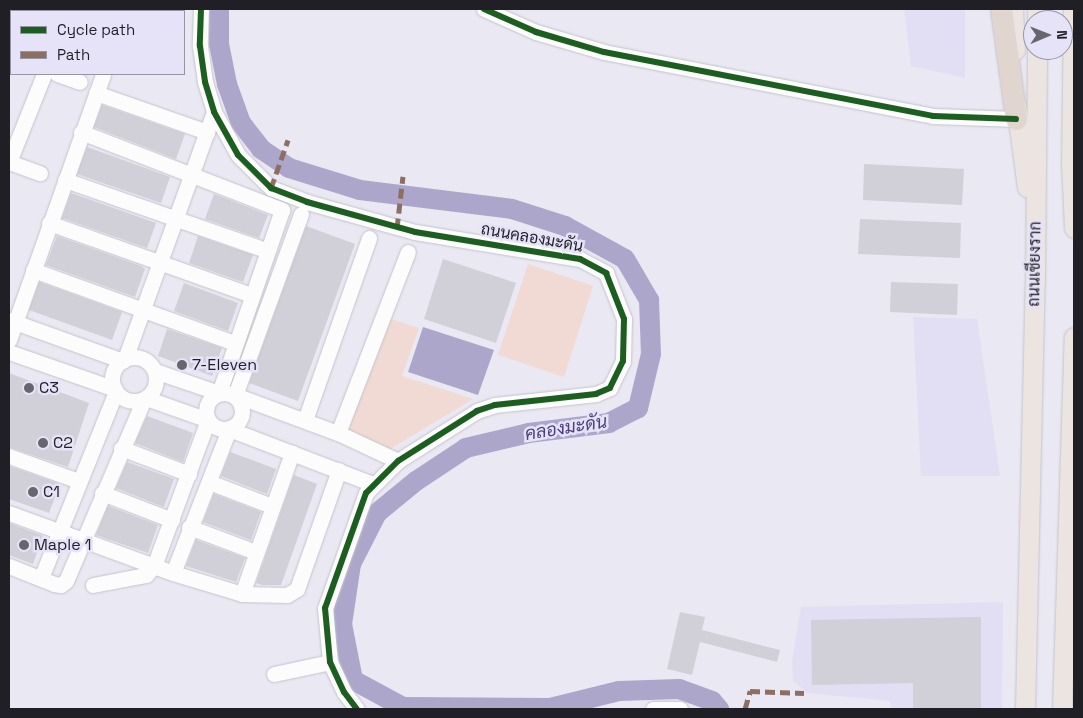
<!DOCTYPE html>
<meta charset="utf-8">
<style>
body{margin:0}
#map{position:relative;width:1083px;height:718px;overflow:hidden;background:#eae8f3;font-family:"Space Grotesk",Sarabun,sans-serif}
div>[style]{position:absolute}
.built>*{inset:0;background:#e2def3}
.green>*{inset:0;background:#f0dad3}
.water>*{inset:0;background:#aca6cb}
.river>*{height:20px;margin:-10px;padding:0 10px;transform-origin:10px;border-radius:10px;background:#aca6cb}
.building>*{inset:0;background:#d1cfd8}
.roads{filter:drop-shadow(0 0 1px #c4c4cb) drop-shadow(0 0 1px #c4c4cb)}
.minor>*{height:15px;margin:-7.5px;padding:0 7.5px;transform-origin:7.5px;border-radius:7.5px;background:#fcfcfd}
.minor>.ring{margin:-7.5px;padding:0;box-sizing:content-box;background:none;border:15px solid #fcfcfd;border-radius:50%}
.major>*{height:19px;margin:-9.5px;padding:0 9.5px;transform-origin:9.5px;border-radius:9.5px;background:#ebe4e1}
.highway>*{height:21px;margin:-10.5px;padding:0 10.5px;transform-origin:10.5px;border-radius:10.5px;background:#e0d5cf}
.quiet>*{height:5px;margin-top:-2.5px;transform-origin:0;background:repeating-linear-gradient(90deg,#8d6e63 0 10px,transparent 0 15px)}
.cycleway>*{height:6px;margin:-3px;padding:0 3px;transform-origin:3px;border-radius:3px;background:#1b5e20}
.dots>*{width:14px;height:14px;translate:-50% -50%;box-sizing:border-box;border:2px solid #e6e3f8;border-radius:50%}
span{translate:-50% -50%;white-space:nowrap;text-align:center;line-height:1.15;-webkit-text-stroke:5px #e6e3f8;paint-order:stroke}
.street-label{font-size:16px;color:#201f26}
.poi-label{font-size:16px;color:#201f26}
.left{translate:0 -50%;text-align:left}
.water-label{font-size:18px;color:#4d3e7c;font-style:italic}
.frame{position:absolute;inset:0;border:10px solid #201f26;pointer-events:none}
.legend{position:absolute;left:10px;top:10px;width:175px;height:65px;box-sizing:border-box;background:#e6e3f8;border:1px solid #9795a4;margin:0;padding:6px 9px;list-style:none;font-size:15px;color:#201f26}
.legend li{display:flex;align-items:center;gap:10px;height:25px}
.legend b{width:25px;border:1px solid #9795a4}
.north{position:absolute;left:1023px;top:10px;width:50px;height:50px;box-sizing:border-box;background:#e6e3f8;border:1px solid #9795a4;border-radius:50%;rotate:89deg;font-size:14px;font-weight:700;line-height:20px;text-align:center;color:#201f26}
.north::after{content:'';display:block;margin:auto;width:18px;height:22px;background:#67656e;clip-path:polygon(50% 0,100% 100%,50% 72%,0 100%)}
</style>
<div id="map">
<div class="built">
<div style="clip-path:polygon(904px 9px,965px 9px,965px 78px,911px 66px)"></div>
<div style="clip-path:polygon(913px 317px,977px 319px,1000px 476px,921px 476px)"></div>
<div style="clip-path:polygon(1003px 602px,1002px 709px,892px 709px,890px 701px,808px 693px,793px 681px,792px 661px,801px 607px)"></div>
</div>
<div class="green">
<div style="clip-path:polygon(528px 264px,593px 286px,564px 377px,498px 355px)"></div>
<div style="clip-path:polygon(385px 317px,419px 328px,402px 376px,473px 399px,387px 451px,342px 429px)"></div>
</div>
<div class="water">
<div style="clip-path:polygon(423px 327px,494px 350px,478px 395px,408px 372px)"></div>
</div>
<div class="river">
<div style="left:219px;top:9px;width:35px;rotate:90deg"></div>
<div style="left:219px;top:44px;width:41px;rotate:78.7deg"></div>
<div style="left:227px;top:84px;width:41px;rotate:70.3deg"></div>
<div style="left:241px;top:123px;width:33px;rotate:52deg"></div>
<div style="left:261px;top:149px;width:34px;rotate:34deg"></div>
<div style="left:289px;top:168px;width:74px;rotate:17.2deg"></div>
<div style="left:360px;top:190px;width:153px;rotate:7.1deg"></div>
<div style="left:512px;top:209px;width:56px;rotate:17.8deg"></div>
<div style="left:565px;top:226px;width:68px;rotate:28.8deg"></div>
<div style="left:625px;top:259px;width:48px;rotate:59.7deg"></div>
<div style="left:649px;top:300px;width:54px;rotate:87.9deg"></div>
<div style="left:651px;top:354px;width:56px;rotate:103.5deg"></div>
<div style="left:638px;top:408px;width:33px;rotate:153deg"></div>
<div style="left:609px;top:423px;width:81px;rotate:172.9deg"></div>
<div style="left:529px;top:433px;width:65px;rotate:166.6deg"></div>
<div style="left:466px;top:448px;width:60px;rotate:146.6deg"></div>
<div style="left:416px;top:481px;width:50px;rotate:140.6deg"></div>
<div style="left:377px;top:513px;width:57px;rotate:117deg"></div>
<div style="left:351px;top:564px;width:61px;rotate:98.5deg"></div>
<div style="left:342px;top:624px;width:57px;rotate:78.9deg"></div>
<div style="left:353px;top:680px;width:57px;rotate:28.4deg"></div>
<div style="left:403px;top:707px;width:147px;rotate:0.4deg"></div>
<div style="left:550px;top:708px;width:71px;rotate:-13.8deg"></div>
<div style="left:619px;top:691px;width:60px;rotate:-1.9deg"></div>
<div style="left:679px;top:689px;width:35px;rotate:20deg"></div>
<div style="left:712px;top:701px;width:11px;rotate:49deg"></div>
</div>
<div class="building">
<div style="clip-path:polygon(102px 105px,185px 134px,176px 159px,94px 127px)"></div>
<div style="clip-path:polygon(87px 147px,170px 177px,161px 203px,77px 174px)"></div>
<div style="clip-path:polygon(864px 164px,964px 169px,962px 205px,863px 200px)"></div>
<div style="clip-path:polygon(71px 193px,156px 223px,147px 248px,62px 218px)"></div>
<div style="clip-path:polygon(214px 194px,268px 215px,259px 238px,205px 219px)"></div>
<div style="clip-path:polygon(860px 219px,961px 223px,960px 258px,858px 254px)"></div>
<div style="clip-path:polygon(306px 226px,355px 244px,298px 401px,249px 383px)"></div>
<div style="clip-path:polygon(57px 236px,141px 266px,145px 269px,135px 297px,46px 265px)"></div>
<div style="clip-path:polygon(198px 236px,253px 255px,243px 282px,189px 263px)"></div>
<div style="clip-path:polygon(443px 259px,516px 283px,496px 343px,424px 319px)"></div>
<div style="clip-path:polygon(39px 282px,122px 312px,112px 340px,29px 310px)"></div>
<div style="clip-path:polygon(891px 282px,958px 284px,957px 315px,890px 312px)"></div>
<div style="clip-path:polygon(184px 283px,238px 303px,228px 331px,174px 311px)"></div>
<div style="clip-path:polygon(167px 329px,222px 348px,212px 376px,158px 356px)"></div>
<div style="clip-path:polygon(9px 373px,89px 403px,68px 467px,9px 447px)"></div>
<div style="clip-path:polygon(147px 416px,193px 433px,183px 462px,135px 443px)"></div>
<div style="clip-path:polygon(230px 452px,276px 469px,267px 494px,221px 476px)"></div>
<div style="clip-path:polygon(127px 462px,174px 479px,164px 507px,116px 488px)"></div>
<div style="clip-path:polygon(9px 466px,60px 484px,49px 513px,9px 499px)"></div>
<div style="clip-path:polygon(294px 475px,317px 484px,281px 585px,262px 585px,256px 583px)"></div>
<div style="clip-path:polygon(214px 494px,261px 512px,251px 540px,203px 522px)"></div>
<div style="clip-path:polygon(108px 506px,158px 525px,148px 553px,96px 535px)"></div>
<div style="clip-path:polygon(9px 523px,43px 536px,33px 564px,9px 555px)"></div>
<div style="clip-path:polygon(196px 540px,245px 558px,236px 582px,186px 566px)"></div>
<div style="clip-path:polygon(680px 612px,705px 617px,702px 630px,780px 650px,777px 662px,700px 642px,692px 675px,667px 669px)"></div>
<div style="clip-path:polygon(981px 617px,981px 709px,913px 709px,913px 683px,812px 685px,811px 620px)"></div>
</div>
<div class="roads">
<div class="minor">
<div style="left:201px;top:9px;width:37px;rotate:92deg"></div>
<div style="left:200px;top:46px;width:36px;rotate:82deg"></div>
<div style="left:205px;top:82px;width:31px;rotate:73deg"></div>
<div style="left:214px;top:112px;width:49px;rotate:60.8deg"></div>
<div style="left:238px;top:155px;width:47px;rotate:45deg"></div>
<div style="left:271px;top:188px;width:39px;rotate:21deg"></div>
<div style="left:307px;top:202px;width:112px;rotate:15.5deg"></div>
<div style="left:415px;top:232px;width:167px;rotate:9.3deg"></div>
<div style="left:580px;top:259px;width:30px;rotate:28deg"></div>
<div style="left:606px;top:273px;width:49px;rotate:68.6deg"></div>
<div style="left:624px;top:319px;width:42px;rotate:91.4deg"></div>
<div style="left:623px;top:361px;width:30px;rotate:116deg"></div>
<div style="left:610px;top:388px;width:15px;rotate:157deg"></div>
<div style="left:596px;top:394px;width:102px;rotate:173.8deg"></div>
<div style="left:495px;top:405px;width:19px;rotate:162deg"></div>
<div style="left:477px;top:411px;width:93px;rotate:147.7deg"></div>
<div style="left:398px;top:461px;width:45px;rotate:135deg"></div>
<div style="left:366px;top:493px;width:122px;rotate:109.6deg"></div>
<div style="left:325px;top:608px;width:54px;rotate:84.7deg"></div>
<div style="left:330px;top:662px;width:33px;rotate:65deg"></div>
<div style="left:344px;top:692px;width:21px;rotate:53deg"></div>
<div style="left:484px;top:9px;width:57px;rotate:23.9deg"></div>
<div style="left:536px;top:32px;width:71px;rotate:16.4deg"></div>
<div style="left:604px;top:52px;width:335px;rotate:11deg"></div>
<div style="left:933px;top:116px;width:83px;rotate:2.1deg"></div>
<div style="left:9px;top:48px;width:2px;rotate:27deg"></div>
<div style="left:57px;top:74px;width:24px;rotate:19deg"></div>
<div style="left:96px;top:93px;width:118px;rotate:19.4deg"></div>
<div style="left:81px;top:132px;width:216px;rotate:21.2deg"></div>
<div style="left:282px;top:210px;width:194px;rotate:109deg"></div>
<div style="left:219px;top:393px;width:68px;rotate:-161deg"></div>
<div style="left:9px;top:162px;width:95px;rotate:-68.3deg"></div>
<div style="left:9px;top:162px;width:33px;rotate:20deg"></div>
<div style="left:65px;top:180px;width:213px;rotate:19.2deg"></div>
<div style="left:301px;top:214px;width:193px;rotate:110deg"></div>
<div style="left:235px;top:395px;width:110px;rotate:20.3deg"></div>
<div style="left:338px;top:433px;width:66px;rotate:25deg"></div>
<div style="left:49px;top:223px;width:214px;rotate:19.6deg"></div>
<div style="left:33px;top:270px;width:215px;rotate:19.9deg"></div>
<div style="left:9px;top:320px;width:121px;rotate:19.8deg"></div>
<div style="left:9px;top:340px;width:282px;rotate:-70.5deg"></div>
<div style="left:9px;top:352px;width:112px;rotate:19.2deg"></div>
<div class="ring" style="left:112px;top:357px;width:29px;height:29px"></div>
<div style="left:125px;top:359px;width:263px;rotate:-70.2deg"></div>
<div class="ring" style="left:206px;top:393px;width:21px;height:21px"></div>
<div style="left:305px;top:420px;width:193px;rotate:-70.6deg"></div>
<div style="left:338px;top:433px;width:194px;rotate:-68.9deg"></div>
<div style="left:121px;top:448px;width:73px;rotate:20.9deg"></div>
<div style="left:9px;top:456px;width:74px;rotate:19.7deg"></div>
<div style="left:209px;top:482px;width:67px;rotate:20.9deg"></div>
<div style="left:102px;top:493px;width:75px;rotate:21.1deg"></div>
<div style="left:9px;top:513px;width:175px;rotate:20.1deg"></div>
<div style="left:173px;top:573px;width:72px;rotate:16.9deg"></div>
<div style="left:242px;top:594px;width:45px;rotate:1.3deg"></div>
<div style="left:287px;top:595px;width:12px;rotate:-31deg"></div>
<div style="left:297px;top:589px;width:126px;rotate:-70.6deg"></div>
<div style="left:189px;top:527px;width:72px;rotate:20.5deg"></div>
<div style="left:9px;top:566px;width:48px;rotate:21.8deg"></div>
<div style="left:54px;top:584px;width:7px;rotate:8deg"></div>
<div style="left:61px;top:585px;width:6px;rotate:-39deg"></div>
<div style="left:66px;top:581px;width:198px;rotate:-66.8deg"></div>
<div style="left:173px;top:573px;width:155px;rotate:-68.7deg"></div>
<div style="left:229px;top:429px;width:154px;rotate:20.9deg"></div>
<div style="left:41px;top:578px;width:201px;rotate:-68.1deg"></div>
<div style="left:93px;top:585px;width:54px;rotate:-10.7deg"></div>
<div style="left:146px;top:575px;width:12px;rotate:-48deg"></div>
<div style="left:154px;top:566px;width:156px;rotate:-69.7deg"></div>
<div style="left:208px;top:420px;width:66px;rotate:-160.5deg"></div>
<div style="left:242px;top:594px;width:150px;rotate:-70.5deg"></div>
<div style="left:274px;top:674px;width:57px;rotate:-12.1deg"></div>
<div style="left:653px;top:709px;width:27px"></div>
</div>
<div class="major">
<div style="left:1013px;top:9px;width:41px;rotate:87.2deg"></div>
<div style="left:1073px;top:9px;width:153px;rotate:90.7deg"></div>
<div style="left:1071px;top:162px;width:66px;rotate:87.4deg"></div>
<div style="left:1037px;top:20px;width:11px;rotate:-90deg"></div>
<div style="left:1016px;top:105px;width:83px;rotate:82.4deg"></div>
<div style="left:1025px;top:709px;width:426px;rotate:-88.7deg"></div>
<div style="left:1035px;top:283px;width:233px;rotate:-89.5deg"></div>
<div style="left:1062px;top:709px;width:372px;rotate:-88.2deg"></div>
</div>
<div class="highway">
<div style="left:1001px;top:9px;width:111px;rotate:82.2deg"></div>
</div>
</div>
<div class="quiet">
<div style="left:271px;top:188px;width:51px;rotate:-70.5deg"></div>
<div style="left:397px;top:228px;width:52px;rotate:-83.4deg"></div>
<div style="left:745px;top:709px;width:19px;rotate:-74deg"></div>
<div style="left:750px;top:691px;width:54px;rotate:2.1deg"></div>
</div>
<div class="cycleway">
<div style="left:201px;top:9px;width:37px;rotate:92deg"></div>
<div style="left:200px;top:46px;width:36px;rotate:82deg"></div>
<div style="left:205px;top:82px;width:31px;rotate:73deg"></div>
<div style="left:214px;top:112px;width:49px;rotate:60.8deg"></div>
<div style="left:238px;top:155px;width:47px;rotate:45deg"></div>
<div style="left:271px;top:188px;width:39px;rotate:21deg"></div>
<div style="left:307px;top:202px;width:112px;rotate:15.5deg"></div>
<div style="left:415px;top:232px;width:167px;rotate:9.3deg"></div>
<div style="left:580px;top:259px;width:30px;rotate:28deg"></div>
<div style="left:606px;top:273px;width:49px;rotate:68.6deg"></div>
<div style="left:624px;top:319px;width:42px;rotate:91.4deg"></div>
<div style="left:623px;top:361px;width:30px;rotate:116deg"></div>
<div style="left:610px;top:388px;width:15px;rotate:157deg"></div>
<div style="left:596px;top:394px;width:102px;rotate:173.8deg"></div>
<div style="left:495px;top:405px;width:19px;rotate:162deg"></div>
<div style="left:477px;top:411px;width:93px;rotate:147.7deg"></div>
<div style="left:398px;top:461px;width:45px;rotate:135deg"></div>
<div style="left:366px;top:493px;width:122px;rotate:109.6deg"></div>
<div style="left:325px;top:608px;width:54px;rotate:84.7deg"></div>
<div style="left:330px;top:662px;width:33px;rotate:65deg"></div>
<div style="left:344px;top:692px;width:21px;rotate:53deg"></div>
<div style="left:484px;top:9px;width:57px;rotate:23.9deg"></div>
<div style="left:536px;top:32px;width:71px;rotate:16.4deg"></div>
<div style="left:604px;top:52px;width:335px;rotate:11deg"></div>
<div style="left:933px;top:116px;width:83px;rotate:2.1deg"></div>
</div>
<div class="dots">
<div style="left:182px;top:365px;background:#67656e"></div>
<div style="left:29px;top:388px;background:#67656e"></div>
<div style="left:43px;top:443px;background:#67656e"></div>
<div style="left:33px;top:492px;background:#67656e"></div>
<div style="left:24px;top:545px;background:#67656e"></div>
</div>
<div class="street-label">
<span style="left:532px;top:238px;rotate:10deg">ถนนคลองมะดัน</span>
<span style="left:1035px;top:264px;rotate:-89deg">ถนนเชียงราก</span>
</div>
<div class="poi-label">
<span class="left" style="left:192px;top:365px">7-Eleven</span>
<span class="left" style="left:39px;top:388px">C3</span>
<span class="left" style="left:53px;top:443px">C2</span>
<span class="left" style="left:43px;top:492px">C1</span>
<span class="left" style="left:34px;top:545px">Maple 1</span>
</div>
<div class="water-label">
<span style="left:566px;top:428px;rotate:-9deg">คลองมะดัน</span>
</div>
<div class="frame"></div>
<ul class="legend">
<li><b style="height:6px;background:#1b5e20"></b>Cycle path</li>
<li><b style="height:6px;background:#8d6e63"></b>Path</li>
</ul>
<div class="north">N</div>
</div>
